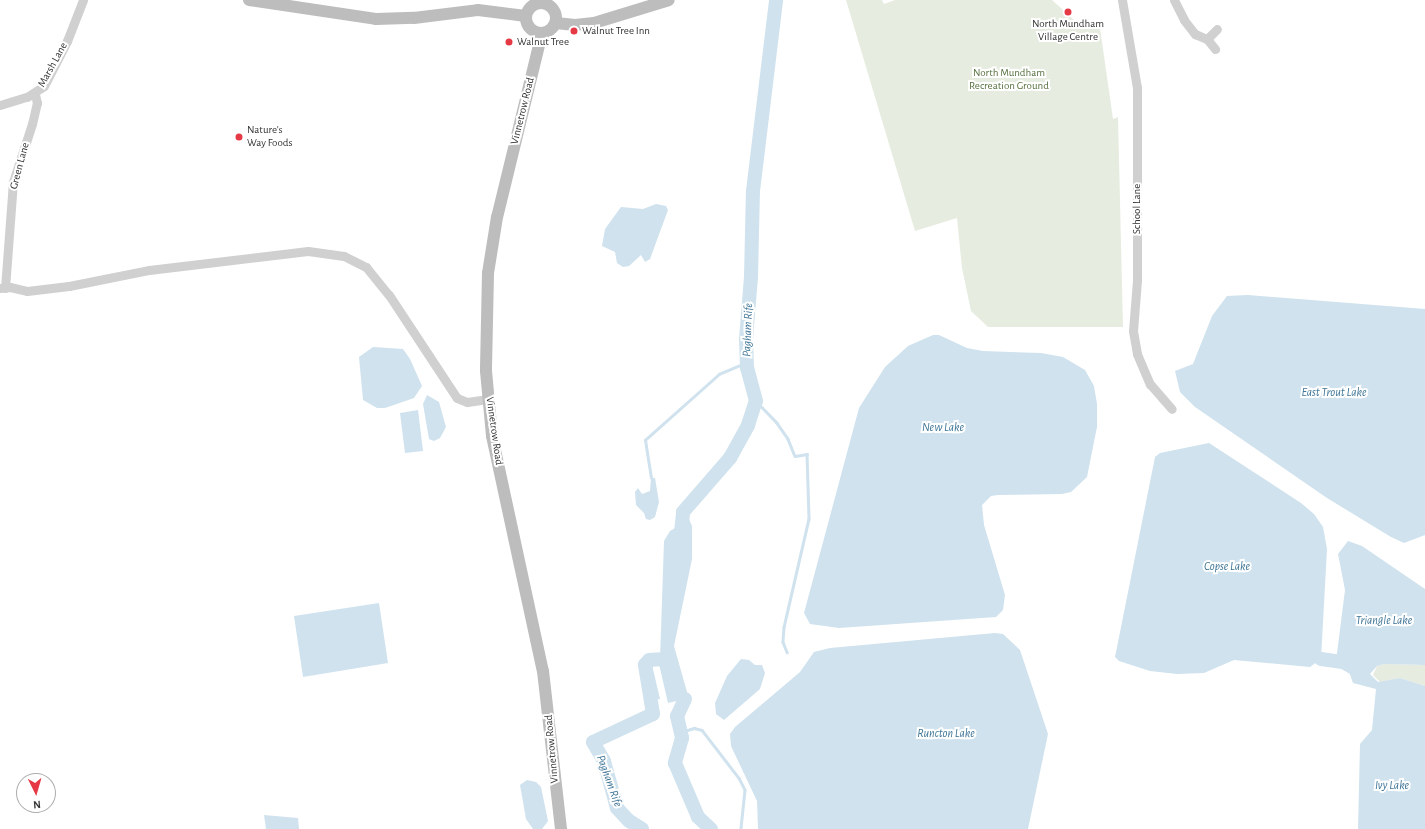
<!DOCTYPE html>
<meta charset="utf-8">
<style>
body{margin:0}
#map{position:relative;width:1425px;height:829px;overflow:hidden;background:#fff;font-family:"Alegreya Sans",sans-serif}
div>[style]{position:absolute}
.green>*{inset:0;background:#e6ecdf}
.water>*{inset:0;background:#cfe2ee}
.stream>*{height:2.5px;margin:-1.25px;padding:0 1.25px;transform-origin:1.25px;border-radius:1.25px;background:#cfe2ee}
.river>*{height:14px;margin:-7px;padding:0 7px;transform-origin:7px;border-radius:7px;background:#cfe2ee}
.street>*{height:9px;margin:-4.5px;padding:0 4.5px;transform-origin:4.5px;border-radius:4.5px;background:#d0d0d0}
.secondary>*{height:12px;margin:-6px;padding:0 6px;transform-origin:6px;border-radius:6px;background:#bdbdbd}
.secondary>.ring{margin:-6px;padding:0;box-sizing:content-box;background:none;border:12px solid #bdbdbd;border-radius:50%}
.dots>*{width:11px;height:11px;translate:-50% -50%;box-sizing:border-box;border:2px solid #fff;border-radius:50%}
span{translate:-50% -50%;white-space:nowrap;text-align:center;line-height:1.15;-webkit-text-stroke:4px #fff;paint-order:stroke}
.poi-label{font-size:11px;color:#333}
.left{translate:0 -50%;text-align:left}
.street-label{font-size:11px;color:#333}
.park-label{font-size:11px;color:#56703f}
.water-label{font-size:12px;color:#3f7597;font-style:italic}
.north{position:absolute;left:16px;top:773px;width:40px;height:40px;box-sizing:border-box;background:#fff;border:1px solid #adadad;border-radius:50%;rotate:175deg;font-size:11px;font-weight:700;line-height:16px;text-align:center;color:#333}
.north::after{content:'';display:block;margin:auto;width:14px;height:18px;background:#e63946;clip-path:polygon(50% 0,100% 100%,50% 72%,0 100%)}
</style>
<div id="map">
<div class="green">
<div style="clip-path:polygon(846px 0,882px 0,884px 4px,895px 0,1052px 0,1084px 29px,1099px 21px,1113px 119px,1118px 117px,1123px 327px,988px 327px,971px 311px,962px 268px,957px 218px,915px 231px)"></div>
<div style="clip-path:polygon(1384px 664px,1425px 665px,1425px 686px,1400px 678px,1380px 682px,1373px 675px,1377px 666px)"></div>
</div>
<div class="water">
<div style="clip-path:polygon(656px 204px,666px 206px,668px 210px,650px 259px,645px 262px,641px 255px,629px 266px,623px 267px,617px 263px,615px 252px,602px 246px,605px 229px,621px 207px,643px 209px)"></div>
<div style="clip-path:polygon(1248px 295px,1425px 309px,1425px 535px,1404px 543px,1391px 537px,1327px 498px,1195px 407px,1180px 392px,1175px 371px,1193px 364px,1212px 316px,1227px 296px)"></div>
<div style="clip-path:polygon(933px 335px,939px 335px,967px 348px,983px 351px,1041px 353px,1063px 357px,1085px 370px,1094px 386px,1097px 404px,1097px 427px,1087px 477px,1071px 492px,1062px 494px,998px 495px,991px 496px,982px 505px,984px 525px,1005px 595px,1003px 610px,996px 617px,839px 628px,810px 624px,804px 613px,859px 408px,885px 367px,908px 346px)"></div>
<div style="clip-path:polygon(373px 347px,403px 349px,410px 359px,422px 386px,414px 398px,385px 408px,377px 408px,363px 400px,359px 357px)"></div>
<div style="clip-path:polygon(427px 395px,439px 402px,446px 427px,440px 438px,434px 441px,429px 439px,423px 404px)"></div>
<div style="clip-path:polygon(418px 410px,423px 451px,405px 453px,400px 413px)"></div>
<div style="clip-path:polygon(1209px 443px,1301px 503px,1314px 514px,1323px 527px,1327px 549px,1321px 659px,1310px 667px,1234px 660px,1204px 673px,1177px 674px,1150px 671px,1119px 661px,1115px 657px,1155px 457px,1160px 453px)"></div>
<div style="clip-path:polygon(651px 478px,655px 478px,659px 502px,655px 517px,650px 520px,646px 519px,644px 513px,636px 505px,635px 492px,638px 488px,642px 494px,650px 491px)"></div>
<div style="clip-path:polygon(683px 517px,688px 517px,692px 526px,692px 559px,674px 646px,687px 692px,685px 699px,668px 703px,659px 664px,652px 665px,660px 699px,651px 700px,645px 665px,649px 660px,660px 659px,664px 541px,670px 531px,682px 524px)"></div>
<div style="clip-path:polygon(1348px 541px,1362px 546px,1425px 589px,1425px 665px,1384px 664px,1377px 666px,1370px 674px,1378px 682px,1400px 678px,1425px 686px,1425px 829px,1358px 829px,1360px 744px,1372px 730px,1376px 689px,1353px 683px,1348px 669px,1336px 661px,1345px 590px,1338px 554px)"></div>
<div style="clip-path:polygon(379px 603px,388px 663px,303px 677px,294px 616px)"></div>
<div style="clip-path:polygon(995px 633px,1003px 634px,1020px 650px,1048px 734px,1028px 829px,758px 829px,757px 801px,731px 746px,730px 734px,735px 727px,800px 672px,814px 652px,830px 648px)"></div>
<div style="clip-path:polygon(741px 659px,749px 660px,755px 665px,762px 665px,765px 673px,760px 689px,724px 720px,716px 714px,715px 703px,727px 676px)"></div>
<div style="clip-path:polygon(527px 780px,536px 782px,541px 787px,548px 821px,542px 829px,533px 829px,526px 819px,520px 785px)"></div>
<div style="clip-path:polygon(264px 815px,298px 818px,299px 829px,266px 829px)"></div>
</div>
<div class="stream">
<div style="left:756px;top:401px;width:30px;rotate:46deg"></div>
<div style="left:777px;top:423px;width:19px;rotate:55deg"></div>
<div style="left:788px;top:439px;width:18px;rotate:68deg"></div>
<div style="left:795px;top:456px;width:12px;rotate:-9deg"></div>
<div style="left:807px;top:454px;width:65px;rotate:88.2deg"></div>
<div style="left:809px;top:519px;width:111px;rotate:103deg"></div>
<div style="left:784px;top:627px;width:15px;rotate:94deg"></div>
<div style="left:783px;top:642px;width:11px;rotate:68deg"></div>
<div style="left:651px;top:478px;width:38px;rotate:-99deg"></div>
<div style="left:645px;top:440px;width:99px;rotate:-41.7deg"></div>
<div style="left:719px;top:374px;width:30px;rotate:-23deg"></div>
<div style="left:681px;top:732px;width:14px;rotate:-17deg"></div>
<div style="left:694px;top:728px;width:8px;rotate:14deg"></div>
<div style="left:702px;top:730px;width:61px;rotate:52.4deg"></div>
<div style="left:739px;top:778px;width:13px;rotate:63deg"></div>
<div style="left:745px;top:790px;width:39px;rotate:96deg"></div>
</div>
<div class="river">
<div style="left:680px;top:542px;width:30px;rotate:-84deg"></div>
<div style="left:683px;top:512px;width:72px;rotate:-49deg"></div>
<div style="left:730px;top:458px;width:38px;rotate:-61deg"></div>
<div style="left:748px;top:425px;width:25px;rotate:-72deg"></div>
<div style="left:756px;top:401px;width:34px;rotate:-105deg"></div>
<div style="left:747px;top:368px;width:29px;rotate:-92deg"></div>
<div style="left:746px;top:339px;width:62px;rotate:-85.4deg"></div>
<div style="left:751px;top:277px;width:86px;rotate:-88.7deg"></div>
<div style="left:753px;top:191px;width:192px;rotate:-83.1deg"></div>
<div style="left:1321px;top:659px;width:22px;rotate:8deg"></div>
<div style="left:1343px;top:662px;width:13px;rotate:29deg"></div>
<div style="left:685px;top:699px;width:19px;rotate:115deg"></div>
<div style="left:677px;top:716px;width:23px;rotate:77deg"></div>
<div style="left:682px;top:738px;width:26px;rotate:106deg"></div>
<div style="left:675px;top:763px;width:59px;rotate:66.9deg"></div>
<div style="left:698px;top:817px;width:18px;rotate:43deg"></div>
<div style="left:642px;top:829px;width:15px;rotate:-148deg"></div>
<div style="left:629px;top:821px;width:18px;rotate:-133deg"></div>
<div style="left:617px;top:808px;width:49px;rotate:-105.5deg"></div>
<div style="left:604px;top:761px;width:22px;rotate:-120deg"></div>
<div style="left:593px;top:742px;width:66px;rotate:-25deg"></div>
<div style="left:653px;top:714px;width:50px;rotate:-99.3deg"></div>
<div style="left:645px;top:665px;width:6px;rotate:-51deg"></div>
<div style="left:649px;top:660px;width:16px;rotate:-4deg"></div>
</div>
<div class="street">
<div style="left:545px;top:0;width:3px;rotate:90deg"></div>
<div style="left:1122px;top:0;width:89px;rotate:80.3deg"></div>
<div style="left:1137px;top:88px;width:192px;rotate:90deg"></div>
<div style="left:1137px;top:280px;width:51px;rotate:94.5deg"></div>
<div style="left:1133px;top:331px;width:23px;rotate:80deg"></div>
<div style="left:1137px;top:354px;width:33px;rotate:67deg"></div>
<div style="left:1150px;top:384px;width:33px;rotate:49deg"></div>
<div style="left:1174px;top:0;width:22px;rotate:63deg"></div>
<div style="left:1184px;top:20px;width:18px;rotate:52deg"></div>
<div style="left:1195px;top:34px;width:13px;rotate:23deg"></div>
<div style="left:1207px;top:39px;width:14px;rotate:-45deg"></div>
<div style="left:1207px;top:39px;width:13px;rotate:51deg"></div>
<div style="left:0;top:105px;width:28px;rotate:-17deg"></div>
<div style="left:27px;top:97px;width:20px;rotate:-33deg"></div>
<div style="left:44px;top:86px;width:51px;rotate:-62.9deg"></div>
<div style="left:67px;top:41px;width:44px;rotate:-68.7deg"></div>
<div style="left:0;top:288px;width:10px;rotate:-6deg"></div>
<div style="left:10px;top:287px;width:17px;rotate:13deg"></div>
<div style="left:27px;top:291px;width:42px;rotate:-6.8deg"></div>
<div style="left:69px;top:286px;width:82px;rotate:-11.3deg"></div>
<div style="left:149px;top:270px;width:160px;rotate:-6.8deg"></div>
<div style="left:308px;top:251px;width:36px;rotate:8deg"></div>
<div style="left:344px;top:256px;width:25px;rotate:27deg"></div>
<div style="left:366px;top:267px;width:36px;rotate:51deg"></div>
<div style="left:389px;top:295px;width:123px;rotate:56.6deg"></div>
<div style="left:457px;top:398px;width:11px;rotate:22deg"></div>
<div style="left:467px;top:402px;width:21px;rotate:-8deg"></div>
<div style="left:5px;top:288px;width:106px;rotate:-85.7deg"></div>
<div style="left:13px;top:182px;width:61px;rotate:-71.9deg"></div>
<div style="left:32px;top:124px;width:22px;rotate:-77deg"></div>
<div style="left:37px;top:103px;width:9px;rotate:-103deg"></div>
</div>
<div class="secondary">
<div style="left:249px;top:0;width:128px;rotate:8.5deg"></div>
<div style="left:376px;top:19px;width:38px;rotate:-2deg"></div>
<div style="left:414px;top:18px;width:64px;rotate:-7.1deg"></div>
<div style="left:478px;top:10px;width:48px;rotate:7.1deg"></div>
<div class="ring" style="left:526px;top:3px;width:18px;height:18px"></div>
<div style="left:556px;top:23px;width:19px;rotate:6deg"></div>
<div style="left:575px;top:25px;width:19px;rotate:-6deg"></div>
<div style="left:594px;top:23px;width:78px;rotate:-17deg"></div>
<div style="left:542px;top:33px;width:189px;rotate:103.7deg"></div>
<div style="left:497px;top:217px;width:57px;rotate:99.1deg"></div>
<div style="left:488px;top:273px;width:98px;rotate:91.2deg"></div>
<div style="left:486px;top:371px;width:65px;rotate:84.7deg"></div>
<div style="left:492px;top:436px;width:240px;rotate:77.8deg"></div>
<div style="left:543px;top:671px;width:159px;rotate:83.5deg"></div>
</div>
<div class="dots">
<div style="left:1068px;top:12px;background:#e63946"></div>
<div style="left:574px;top:31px;background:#e63946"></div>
<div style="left:509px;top:42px;background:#e63946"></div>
<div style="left:239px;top:137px;background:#e63946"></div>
</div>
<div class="poi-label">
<span style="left:1068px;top:31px">North Mundham<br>Village Centre</span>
<span class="left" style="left:582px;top:31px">Walnut Tree Inn</span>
<span class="left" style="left:517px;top:42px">Walnut Tree</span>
<span class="left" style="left:247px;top:137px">Nature’s<br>Way Foods</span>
</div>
<div class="street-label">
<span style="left:53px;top:65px;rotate:-61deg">Marsh Lane</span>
<span style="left:523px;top:111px;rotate:-76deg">Vinnetrow Road</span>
<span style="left:20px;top:166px;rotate:-75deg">Green Lane</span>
<span style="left:1137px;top:209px;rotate:-90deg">School Lane</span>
<span style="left:494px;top:431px;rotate:82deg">Vinnetrow Road</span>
<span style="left:552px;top:749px;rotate:-95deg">Vinnetrow Road</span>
</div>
<div class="park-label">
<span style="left:1009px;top:80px">North Mundham<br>Recreation Ground</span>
</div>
<div class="water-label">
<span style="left:748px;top:330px;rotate:-88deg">Pagham Rife</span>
<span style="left:1334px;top:393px">East Trout Lake</span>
<span style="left:943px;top:428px">New Lake</span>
<span style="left:1227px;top:567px">Copse Lake</span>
<span style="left:1384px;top:621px">Triangle Lake</span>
<span style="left:946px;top:734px">Runcton Lake</span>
<span style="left:609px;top:781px;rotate:70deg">Pagham Rife</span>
<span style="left:1392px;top:786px">Ivy Lake</span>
</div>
<div class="north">N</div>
</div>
